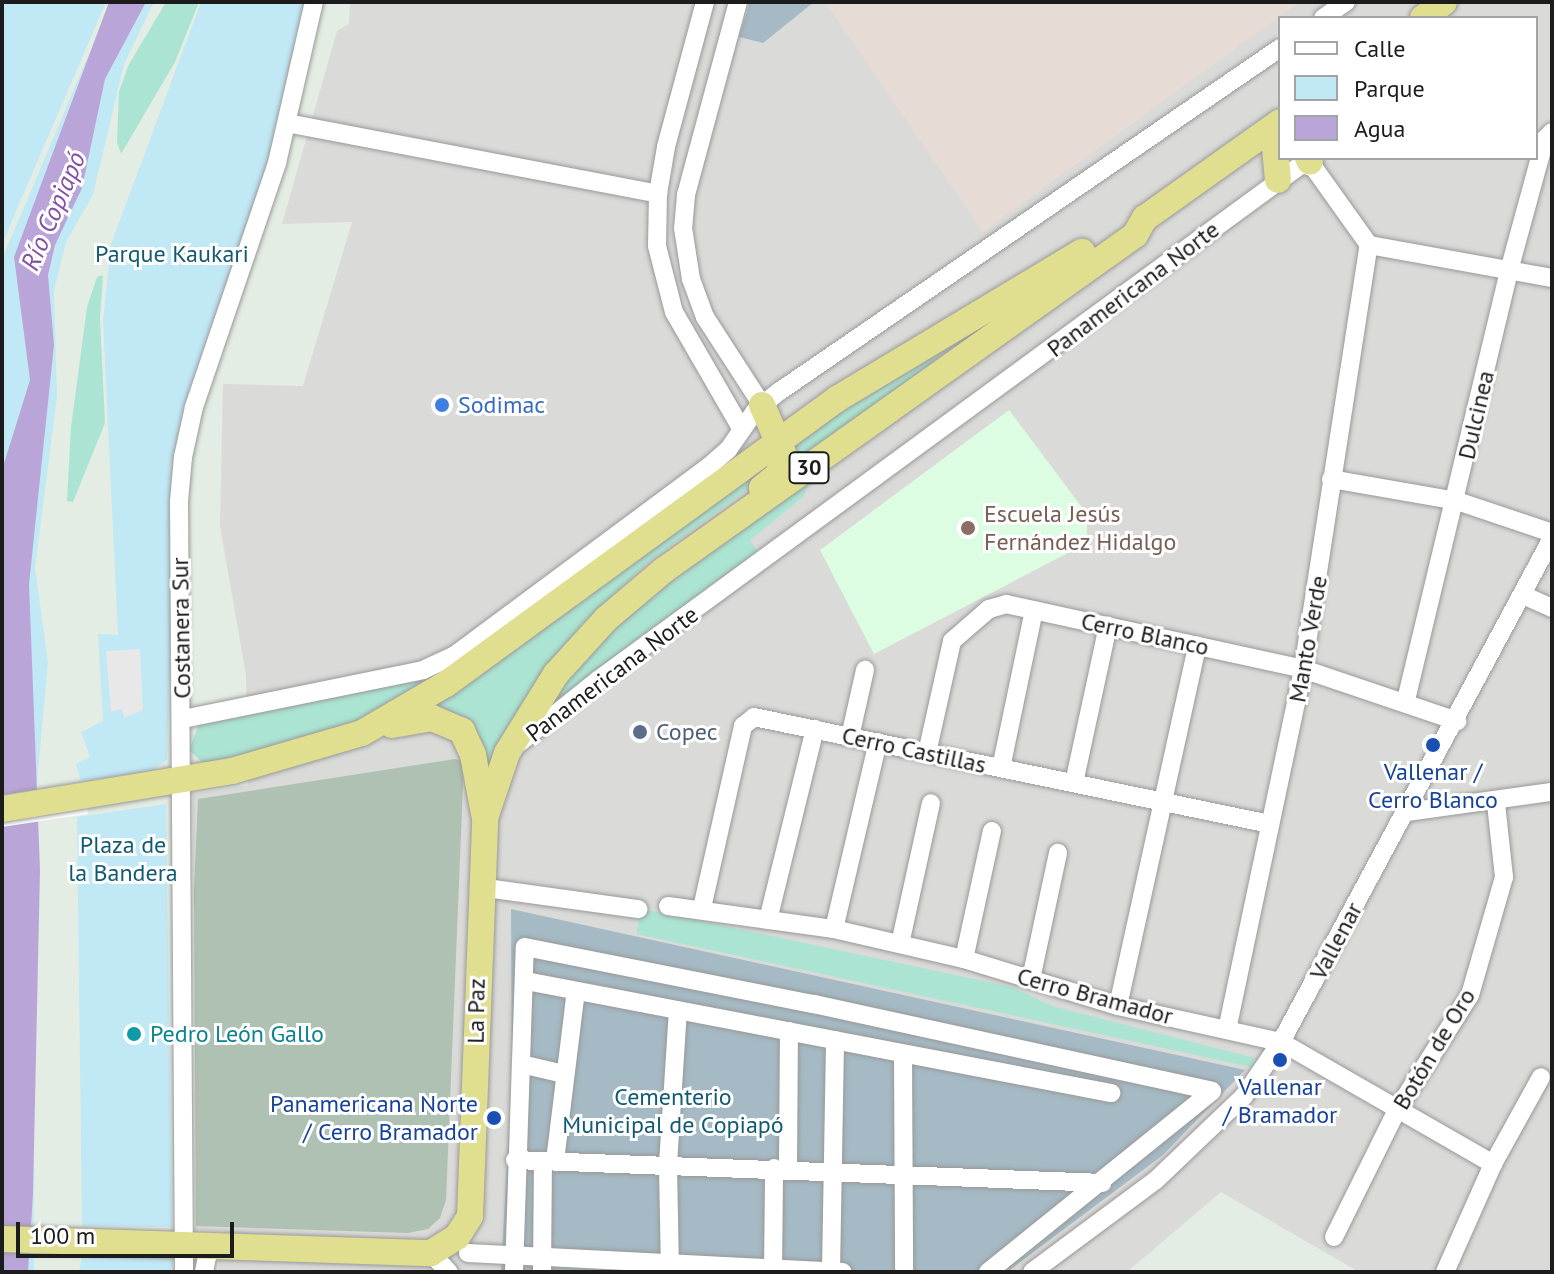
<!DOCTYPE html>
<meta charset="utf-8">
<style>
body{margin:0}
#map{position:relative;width:1554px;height:1274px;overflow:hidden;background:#e4ede3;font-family:"PT Sans",sans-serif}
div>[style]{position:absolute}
.residential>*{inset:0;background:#dadad9}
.industrial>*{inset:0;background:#e6dbd5}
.education>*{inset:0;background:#dcfde1}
.construction>*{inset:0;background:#afc1b2}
.grass>*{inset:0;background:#abe4d2}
.cemetery>*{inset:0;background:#a5bac4}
.park>*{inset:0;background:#c1e8f5}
.parking>*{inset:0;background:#e8e8e8}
.water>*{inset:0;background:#b9a5d8}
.pier>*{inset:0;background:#fff}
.roads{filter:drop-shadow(0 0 2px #999) drop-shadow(0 0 2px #999)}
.minor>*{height:18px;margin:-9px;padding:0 9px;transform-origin:9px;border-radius:9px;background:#fff}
.highway>*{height:26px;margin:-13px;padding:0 13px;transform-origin:13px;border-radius:13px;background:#e0de8f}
.dots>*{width:22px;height:22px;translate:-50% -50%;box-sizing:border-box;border:4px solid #fff;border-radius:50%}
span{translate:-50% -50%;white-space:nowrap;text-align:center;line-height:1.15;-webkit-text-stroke:6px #fff;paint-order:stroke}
.shield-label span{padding:2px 6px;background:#fff;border:2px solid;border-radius:6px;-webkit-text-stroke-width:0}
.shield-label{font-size:22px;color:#1c1c1c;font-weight:700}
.park-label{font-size:24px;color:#125a72}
.street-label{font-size:24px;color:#1c1c1c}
.shop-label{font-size:24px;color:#366cbe}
.left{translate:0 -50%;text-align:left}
.education-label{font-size:24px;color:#785e54}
.service-label{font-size:24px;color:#4e5e75}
.transit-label{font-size:24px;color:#164399}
.right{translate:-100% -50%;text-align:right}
.culture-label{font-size:24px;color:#0d838f}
.water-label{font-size:26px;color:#8850a5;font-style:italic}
.frame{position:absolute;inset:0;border:4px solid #1c1c1c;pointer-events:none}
.legend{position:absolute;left:1278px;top:16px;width:260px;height:144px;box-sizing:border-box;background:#fff;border:2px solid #a4a4a4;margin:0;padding:10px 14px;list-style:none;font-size:24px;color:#1c1c1c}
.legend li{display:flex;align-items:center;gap:16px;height:40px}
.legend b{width:40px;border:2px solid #a4a4a4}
.scale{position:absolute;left:16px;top:1222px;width:218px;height:36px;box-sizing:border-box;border:4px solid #1c1c1c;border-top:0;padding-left:10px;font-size:24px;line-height:28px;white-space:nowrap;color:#1c1c1c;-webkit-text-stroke:6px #fff;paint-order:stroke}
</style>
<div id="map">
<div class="residential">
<div style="clip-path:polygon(evenodd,350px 2px,1552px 2px,1552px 1272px,1359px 1272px,1221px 1192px,1127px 1272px,218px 1272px,224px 1231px,195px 1230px,193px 794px,248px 785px,246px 675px,220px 526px,223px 384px,303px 386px,352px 222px,282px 224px,337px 31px,349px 24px,350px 2px,1280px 18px,1536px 18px,1536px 158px,1280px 158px,1280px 18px)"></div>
</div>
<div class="industrial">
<div style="clip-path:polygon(825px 2px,1300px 2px,983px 232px)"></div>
</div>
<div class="education">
<div style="clip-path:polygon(1009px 410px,1087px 514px,1087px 543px,874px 654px,820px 550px)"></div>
</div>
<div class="construction">
<div style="clip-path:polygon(455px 759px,464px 761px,446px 1200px,440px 1218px,428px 1229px,408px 1233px,196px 1226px,194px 889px,198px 799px)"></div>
</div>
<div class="grass">
<div style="clip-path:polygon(166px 2px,199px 2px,175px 62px,121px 154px,117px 142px,119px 92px,128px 66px)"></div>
<div style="clip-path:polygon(103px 275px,100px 319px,105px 423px,73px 502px,67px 501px,71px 427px,87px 307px,97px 277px)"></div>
<div style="clip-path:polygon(939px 353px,941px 362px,798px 459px,793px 442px)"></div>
<div style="clip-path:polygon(758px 469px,748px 489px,647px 563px,584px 622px,527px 696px,490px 779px,484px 746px,466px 722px,423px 711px)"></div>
<div style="clip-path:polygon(809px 482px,804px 496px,750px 540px,759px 554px,559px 700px,553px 696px,601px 640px,660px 590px)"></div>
<div style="clip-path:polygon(454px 666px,351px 728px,205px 765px,189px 750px,199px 724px)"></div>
<div style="clip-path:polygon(639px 908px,1012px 987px,1052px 1006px,1255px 1058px,1251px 1067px,637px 934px)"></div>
</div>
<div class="cemetery">
<div style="clip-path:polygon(750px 2px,814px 2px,763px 43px,739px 37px)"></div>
<div style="clip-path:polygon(511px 909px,1245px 1070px,1163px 1155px,1007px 1272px,501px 1272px,512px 1073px)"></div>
</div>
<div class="park">
<div style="clip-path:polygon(2px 2px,106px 2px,2px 244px)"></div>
<div style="clip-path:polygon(111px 2px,154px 2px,124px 64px,93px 195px,66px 242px,54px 291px,57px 396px,35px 568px,48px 662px,33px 826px,34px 1272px,2px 1272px,2px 259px)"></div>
<div style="clip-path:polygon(201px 2px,309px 2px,297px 80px,191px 385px,175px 468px,167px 760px,151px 771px,81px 781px,76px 764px,90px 757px,81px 732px,103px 721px,98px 634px,118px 635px,103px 321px,111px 244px)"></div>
<div style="clip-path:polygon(166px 804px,172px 1227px,82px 1226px,77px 817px)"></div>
<div style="clip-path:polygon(163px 1255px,173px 1261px,171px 1272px,79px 1272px,82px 1257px)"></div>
</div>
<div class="parking">
<div style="clip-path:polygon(140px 649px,143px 710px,124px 718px,122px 709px,111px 711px,106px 651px)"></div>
</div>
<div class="water">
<div style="clip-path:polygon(109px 2px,146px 2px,105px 79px,82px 188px,55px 245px,48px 275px,54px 345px,29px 584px,40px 870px,33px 1194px,28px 1272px,2px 1272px,2px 470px,30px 380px,14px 257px)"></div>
</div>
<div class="pier">
<div style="clip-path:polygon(85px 782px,88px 814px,2px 827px,2px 795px)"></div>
</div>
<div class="roads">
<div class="minor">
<div style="left:705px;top:2px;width:150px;rotate:105.1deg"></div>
<div style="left:666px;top:147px;width:48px;rotate:99.7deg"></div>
<div style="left:658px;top:194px;width:52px;rotate:91.1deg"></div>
<div style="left:657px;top:246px;width:68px;rotate:75.6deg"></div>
<div style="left:674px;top:312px;width:136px;rotate:60deg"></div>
<div style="left:738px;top:2px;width:200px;rotate:105.1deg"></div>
<div style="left:686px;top:195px;width:33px;rotate:95deg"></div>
<div style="left:683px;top:228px;width:52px;rotate:81.1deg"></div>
<div style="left:691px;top:279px;width:40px;rotate:69.8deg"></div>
<div style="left:705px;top:317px;width:105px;rotate:57.1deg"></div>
<div style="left:1323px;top:18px;width:28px;rotate:-35deg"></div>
<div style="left:287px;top:123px;width:378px;rotate:10.8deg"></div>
<div style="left:1331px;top:479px;width:128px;rotate:9.9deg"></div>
<div style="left:1457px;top:501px;width:100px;rotate:18.6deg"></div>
<div style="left:1525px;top:596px;width:30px;rotate:24deg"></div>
<div style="left:1406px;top:700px;width:445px;rotate:-76.5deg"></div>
<div style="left:1510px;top:267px;width:133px;rotate:-74.7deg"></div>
<div style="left:1545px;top:139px;width:10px;rotate:-45deg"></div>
<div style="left:183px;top:719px;width:245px;rotate:-11.5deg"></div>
<div style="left:423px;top:670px;width:35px;rotate:-25deg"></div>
<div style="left:455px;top:655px;width:314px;rotate:-36.6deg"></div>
<div style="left:707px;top:468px;width:28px;rotate:-41deg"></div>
<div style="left:728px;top:450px;width:47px;rotate:-55.3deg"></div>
<div style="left:755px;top:411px;width:32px;rotate:-39deg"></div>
<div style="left:780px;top:391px;width:606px;rotate:-34.45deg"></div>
<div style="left:850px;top:737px;width:69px;rotate:-77.4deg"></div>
<div style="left:518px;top:744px;width:102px;rotate:-38.7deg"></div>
<div style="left:598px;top:680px;width:873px;rotate:-36.24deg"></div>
<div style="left:1302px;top:164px;width:13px;rotate:18deg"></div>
<div style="left:1314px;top:168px;width:95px;rotate:54.5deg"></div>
<div style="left:1369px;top:245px;width:186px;rotate:10.2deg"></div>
<div style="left:927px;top:753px;width:115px;rotate:-77.4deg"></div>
<div style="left:952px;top:641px;width:49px;rotate:-40.9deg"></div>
<div style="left:989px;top:609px;width:18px;rotate:-16deg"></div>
<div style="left:1006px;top:604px;width:304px;rotate:12.3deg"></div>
<div style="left:1303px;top:669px;width:163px;rotate:18.7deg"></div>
<div style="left:1001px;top:768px;width:161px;rotate:-78.2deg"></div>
<div style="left:1074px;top:783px;width:161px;rotate:-77.8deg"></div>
<div style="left:1407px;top:812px;width:146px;rotate:-7.9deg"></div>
<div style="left:479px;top:887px;width:161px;rotate:7.9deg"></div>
<div style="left:668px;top:906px;width:168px;rotate:7.9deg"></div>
<div style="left:834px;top:929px;width:133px;rotate:13deg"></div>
<div style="left:964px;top:959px;width:161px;rotate:17deg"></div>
<div style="left:1118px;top:1006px;width:167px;rotate:12.5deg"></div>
<div style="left:1281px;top:1042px;width:245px;rotate:29.9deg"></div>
<div style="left:702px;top:908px;width:187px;rotate:-77.3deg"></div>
<div style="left:743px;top:726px;width:14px;rotate:-39deg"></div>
<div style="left:754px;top:717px;width:527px;rotate:11.72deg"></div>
<div style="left:768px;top:920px;width:197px;rotate:-76.2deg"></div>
<div style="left:834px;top:929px;width:192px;rotate:-76.8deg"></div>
<div style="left:900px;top:944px;width:144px;rotate:-77.6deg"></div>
<div style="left:964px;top:959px;width:131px;rotate:-77.7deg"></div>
<div style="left:1031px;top:979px;width:129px;rotate:-77.9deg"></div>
<div style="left:526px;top:981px;width:596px;rotate:10.84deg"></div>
<div style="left:1118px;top:1006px;width:369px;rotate:-77.6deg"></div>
<div style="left:1227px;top:1030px;width:369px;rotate:-78.1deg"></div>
<div style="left:1303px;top:669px;width:429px;rotate:-81.2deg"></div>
<div style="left:903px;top:1055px;width:217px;rotate:89.7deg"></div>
<div style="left:521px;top:1064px;width:44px;rotate:13.1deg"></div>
<div style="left:515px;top:1160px;width:588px;rotate:2.24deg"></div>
<div style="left:555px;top:1161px;width:171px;rotate:-83deg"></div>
<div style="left:788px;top:1168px;width:137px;rotate:-89.6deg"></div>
<div style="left:1334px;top:1237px;width:142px;rotate:-63.6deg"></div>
<div style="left:1397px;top:1110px;width:136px;rotate:-57.6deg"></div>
<div style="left:1470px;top:995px;width:123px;rotate:-73.9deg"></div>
<div style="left:1504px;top:877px;width:74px;rotate:-96.2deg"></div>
<div style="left:431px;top:1253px;width:26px;rotate:47deg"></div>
<div style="left:468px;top:1253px;width:375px;rotate:2.9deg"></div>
<div style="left:670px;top:1271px;width:107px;rotate:-91.1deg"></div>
<div style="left:668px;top:1164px;width:154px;rotate:-86.3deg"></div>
<div style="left:184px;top:1272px;width:771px;rotate:-90.37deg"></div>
<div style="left:179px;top:501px;width:44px;rotate:-84.8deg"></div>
<div style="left:183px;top:457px;width:51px;rotate:-77.6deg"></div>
<div style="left:194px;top:407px;width:258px;rotate:-71.2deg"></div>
<div style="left:277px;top:163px;width:165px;rotate:-77.1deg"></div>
<div style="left:204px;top:1272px;width:16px;rotate:-79deg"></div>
<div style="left:207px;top:1256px;width:18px;rotate:-47deg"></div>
<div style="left:514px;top:1272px;width:325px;rotate:-88.1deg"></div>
<div style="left:525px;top:947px;width:295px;rotate:11.2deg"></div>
<div style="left:814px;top:1004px;width:407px;rotate:12.3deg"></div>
<div style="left:542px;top:1272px;width:111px;rotate:-89.5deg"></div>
<div style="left:773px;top:1272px;width:104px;rotate:-89.4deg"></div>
<div style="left:831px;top:1272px;width:232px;rotate:-89deg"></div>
<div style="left:988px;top:1272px;width:288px;rotate:-38.9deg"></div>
<div style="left:1032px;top:1272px;width:154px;rotate:-36.6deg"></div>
<div style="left:1156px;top:1180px;width:122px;rotate:-43.7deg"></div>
<div style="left:1244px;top:1096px;width:65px;rotate:-55.6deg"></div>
<div style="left:1281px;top:1042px;width:572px;rotate:-61.73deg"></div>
<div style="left:1445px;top:1272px;width:118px;rotate:-66deg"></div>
<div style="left:1493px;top:1164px;width:99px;rotate:-61.1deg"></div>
</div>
<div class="highway">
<div style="left:1423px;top:18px;width:26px;rotate:-37deg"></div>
<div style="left:1267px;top:132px;width:17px;rotate:62deg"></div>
<div style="left:1275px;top:147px;width:33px;rotate:85deg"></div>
<div style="left:1308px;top:158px;width:4px;rotate:63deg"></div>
<div style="left:762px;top:405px;width:52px;rotate:66.4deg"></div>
<div style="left:783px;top:453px;width:21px;rotate:101deg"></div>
<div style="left:779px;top:474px;width:22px;rotate:141deg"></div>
<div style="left:392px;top:725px;width:41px;rotate:-9.9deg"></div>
<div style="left:432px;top:718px;width:33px;rotate:23deg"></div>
<div style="left:462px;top:731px;width:26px;rotate:65deg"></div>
<div style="left:473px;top:755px;width:60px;rotate:79.4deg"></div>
<div style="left:2px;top:809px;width:233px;rotate:-9.4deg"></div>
<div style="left:232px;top:771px;width:135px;rotate:-16.3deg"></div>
<div style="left:362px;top:733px;width:97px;rotate:-30.3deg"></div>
<div style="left:446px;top:684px;width:484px;rotate:-36.1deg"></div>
<div style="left:837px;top:399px;width:286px;rotate:-31deg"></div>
<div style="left:2px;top:1239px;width:429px;rotate:1.9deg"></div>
<div style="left:431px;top:1253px;width:31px;rotate:-32deg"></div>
<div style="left:457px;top:1237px;width:25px;rotate:-58deg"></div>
<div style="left:470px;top:1216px;width:398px;rotate:-87.8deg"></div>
<div style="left:485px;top:818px;width:69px;rotate:-71.3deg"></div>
<div style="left:507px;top:753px;width:93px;rotate:-58.2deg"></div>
<div style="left:556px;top:674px;width:74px;rotate:-47.7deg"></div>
<div style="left:606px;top:619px;width:76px;rotate:-40.2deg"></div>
<div style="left:664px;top:570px;width:578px;rotate:-35.42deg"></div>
<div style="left:1135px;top:235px;width:20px;rotate:-60deg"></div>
<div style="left:1145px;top:218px;width:166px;rotate:-35.4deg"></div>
</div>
</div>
<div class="dots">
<div style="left:442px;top:405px;background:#3f7fe0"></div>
<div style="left:968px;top:528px;background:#8d6e63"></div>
<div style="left:640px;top:732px;background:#5c6f8a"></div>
<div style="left:1433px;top:745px;background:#1a4fb4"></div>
<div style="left:134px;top:1034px;background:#0f9aa8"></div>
<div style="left:1280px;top:1060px;background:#1a4fb4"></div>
<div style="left:494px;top:1118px;background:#1a4fb4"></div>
</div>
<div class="shield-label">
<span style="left:809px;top:468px">30</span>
</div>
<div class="park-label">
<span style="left:172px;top:254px">Parque Kaukari</span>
<span style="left:123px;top:859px">Plaza de<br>la Bandera</span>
<span style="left:673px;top:1111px">Cementerio<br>Municipal de Copiapó</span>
</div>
<div class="street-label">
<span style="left:1133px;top:289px;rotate:-37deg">Panamericana Norte</span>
<span style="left:1476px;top:415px;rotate:-77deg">Dulcinea</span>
<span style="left:181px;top:628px;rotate:-91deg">Costanera Sur</span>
<span style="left:1145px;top:634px;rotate:12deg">Cerro Blanco</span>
<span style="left:1308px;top:639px;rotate:-80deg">Manto Verde</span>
<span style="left:612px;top:674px;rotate:-37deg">Panamericana Norte</span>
<span style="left:914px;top:750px;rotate:12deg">Cerro Castillas</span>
<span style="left:1336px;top:941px;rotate:-62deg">Vallenar</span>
<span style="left:1095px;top:996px;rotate:15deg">Cerro Bramador</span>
<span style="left:476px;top:1011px;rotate:-89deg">La Paz</span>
<span style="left:1434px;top:1049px;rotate:-59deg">Botón de Oro</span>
</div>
<div class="shop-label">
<span class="left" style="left:458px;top:405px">Sodimac</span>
</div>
<div class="education-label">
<span class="left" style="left:984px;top:528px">Escuela Jesús<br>Fernández Hidalgo</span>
</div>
<div class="service-label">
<span class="left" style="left:656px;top:732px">Copec</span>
</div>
<div class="transit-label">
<span style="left:1433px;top:786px">Vallenar /<br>Cerro Blanco</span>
<span style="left:1280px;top:1101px">Vallenar<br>/ Bramador</span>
<span class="right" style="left:478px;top:1118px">Panamericana Norte<br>/ Cerro Bramador</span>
</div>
<div class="culture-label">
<span class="left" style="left:150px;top:1034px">Pedro León Gallo</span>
</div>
<div class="water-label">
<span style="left:53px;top:211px;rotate:-67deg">Río Copiapó</span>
</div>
<div class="frame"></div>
<ul class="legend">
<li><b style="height:10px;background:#fff"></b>Calle</li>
<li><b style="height:22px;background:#c1e8f5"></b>Parque</li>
<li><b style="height:22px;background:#b9a5d8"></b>Agua</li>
</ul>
<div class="scale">100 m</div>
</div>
